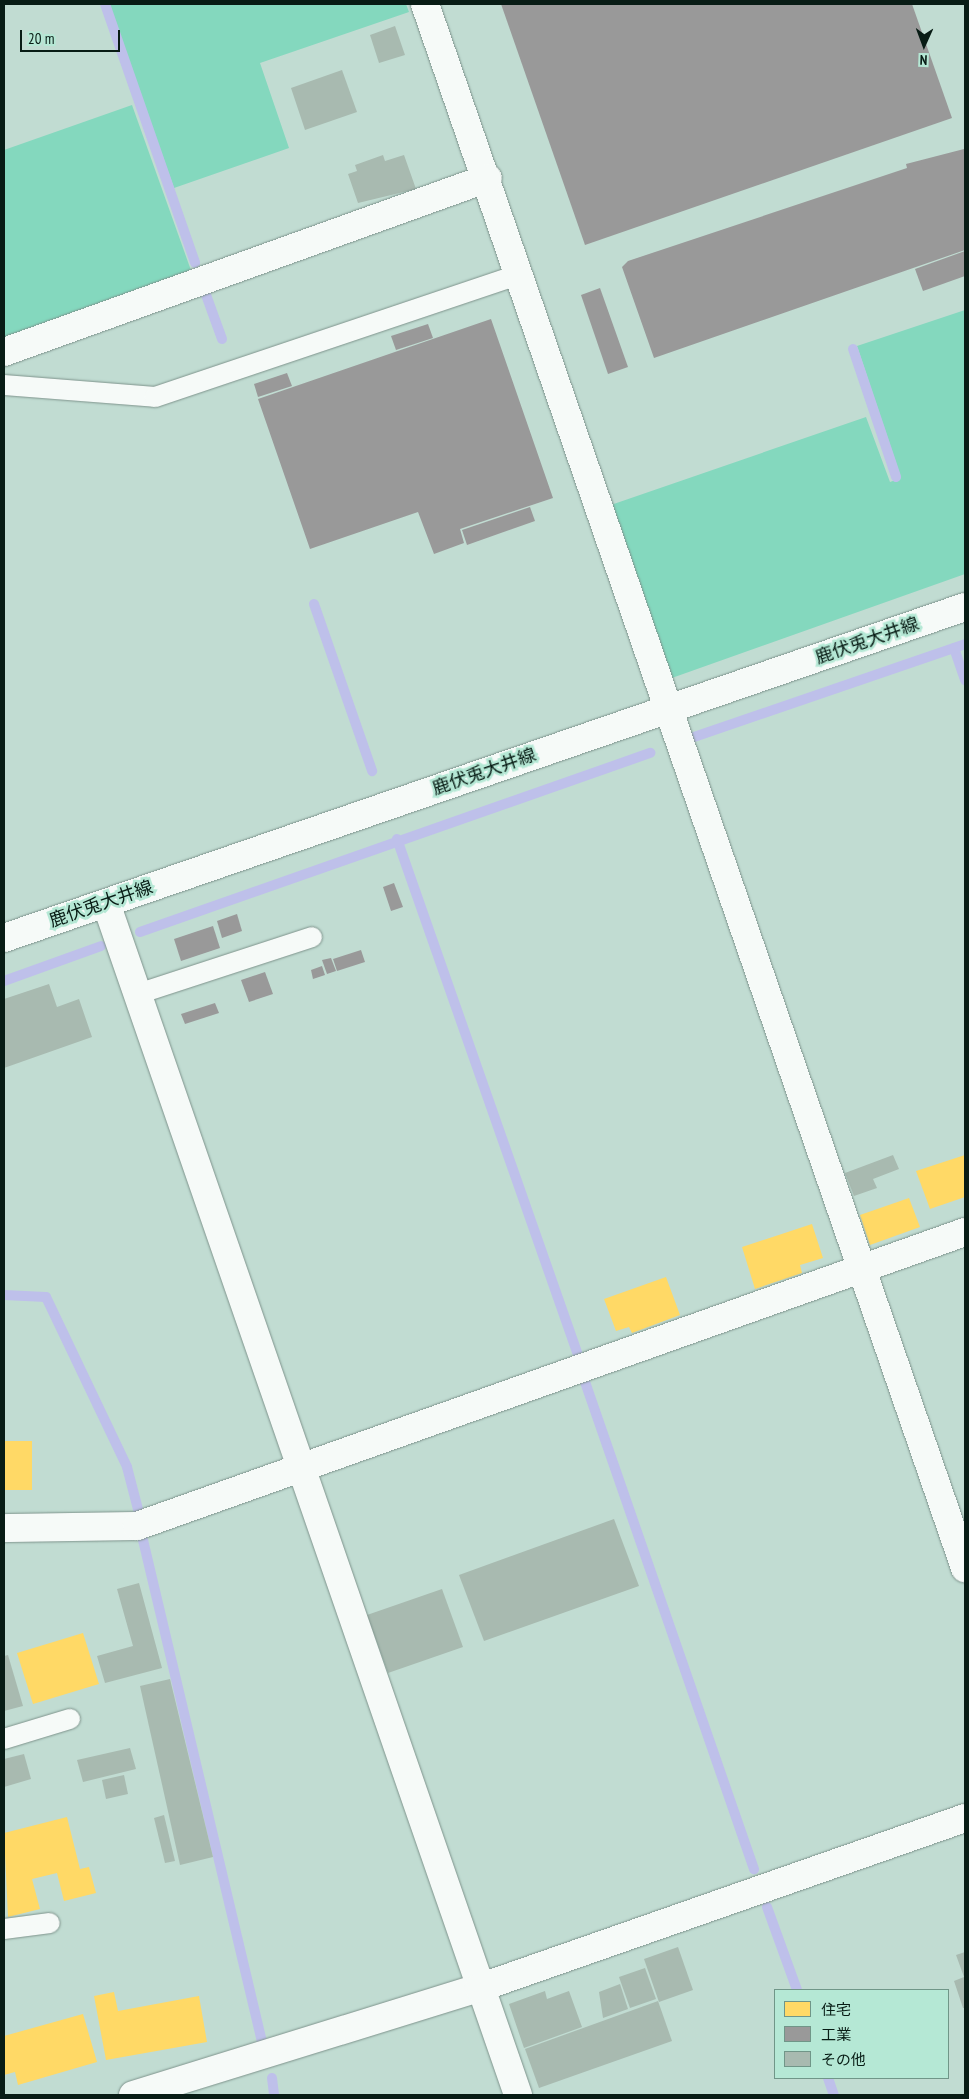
<!DOCTYPE html>
<meta charset="utf-8">
<style>
body{margin:0}
#map{position:relative;width:969px;height:2099px;overflow:hidden;background:#c1dcd2;font-family:"PT Sans Narrow","Noto Sans JP",sans-serif}
div>[style]{position:absolute}
.green>*{inset:0;background:#84d8be}
.homes>*{inset:0;background:#ffd966}
.industry>*{inset:0;background:#999}
.stream>*{height:10px;margin:-5px;padding:0 5px;transform-origin:5px;border-radius:5px;background:#bec0ea}
.building>*{inset:0;background:#a8bab0}
.roads{filter:drop-shadow(0 0 1px #7e938c) drop-shadow(0 0 1px #7e938c)}
.lane>*{height:20px;margin:-10px;padding:0 10px;transform-origin:10px;border-radius:10px;background:#f6faf8}
.street>*{height:28px;margin:-14px;padding:0 14px;transform-origin:14px;border-radius:14px;background:#f6faf8}
.secondary>*{height:28px;margin:-14px;padding:0 14px;transform-origin:14px;border-radius:14px;background:#f6faf8}
span{translate:-50% -50%;white-space:nowrap;text-align:center;line-height:1.15;-webkit-text-stroke:5px #b5e8d5;paint-order:stroke}
.street-label{font-size:18px;color:#081c15}
.frame{position:absolute;inset:0;border:5px solid #081c15;pointer-events:none}
.legend{position:absolute;left:774px;top:1989px;width:175px;height:90px;box-sizing:border-box;background:#b5e8d5;border:1px solid #709688;margin:0;padding:6px 9px;list-style:none;font-size:15px;color:#081c15}
.legend li{display:flex;align-items:center;gap:10px;height:25px}
.legend b{width:25px;border:1px solid #709688}
.north{position:absolute;left:899px;top:20px;width:50px;height:50px;-webkit-text-stroke:4px #b5e8d5;paint-order:stroke;rotate:182deg;font-size:14px;font-weight:700;line-height:20px;text-align:center;color:#081c15}
.north::after{content:'';display:block;margin:auto;width:18px;height:22px;background:#081c15;clip-path:polygon(50% 0,100% 100%,50% 72%,0 100%)}
.scale{position:absolute;left:20px;top:30px;width:100px;height:22px;box-sizing:border-box;border:2px solid #081c15;border-top:0;padding-left:6px;font-size:15px;line-height:18px;white-space:nowrap;color:#081c15;-webkit-text-stroke:4px #b5e8d5;paint-order:stroke}
</style>
<div id="map">
<div class="green">
<div style="clip-path:polygon(108px 4px,406px 4px,409px 12px,260px 63px,289px 148px,174px 188px)"></div>
<div style="clip-path:polygon(132px 105px,193px 276px,4px 343px,4px 150px)"></div>
<div style="clip-path:polygon(965px 310px,965px 574px,669px 679px,605px 507px,866px 417px,890px 482px,901px 478px,857px 346px)"></div>
</div>
<div class="homes">
<div style="clip-path:polygon(965px 1155px,965px 1197px,930px 1209px,916px 1171px)"></div>
<div style="clip-path:polygon(909px 1198px,920px 1227px,870px 1245px,860px 1215px)"></div>
<div style="clip-path:polygon(812px 1224px,823px 1258px,800px 1265px,802px 1273px,755px 1289px,742px 1247px)"></div>
<div style="clip-path:polygon(666px 1277px,680px 1315px,632px 1333px,629px 1327px,616px 1331px,604px 1299px)"></div>
<div style="clip-path:polygon(4px 1441px,32px 1441px,32px 1490px,4px 1490px)"></div>
<div style="clip-path:polygon(83px 1633px,99px 1684px,33px 1704px,17px 1653px)"></div>
<div style="clip-path:polygon(67px 1817px,80px 1869px,89px 1867px,96px 1893px,64px 1901px,57px 1873px,32px 1879px,40px 1909px,8px 1917px,4px 1833px)"></div>
<div style="clip-path:polygon(114px 1992px,118px 2011px,199px 1996px,207px 2042px,106px 2060px,94px 1996px)"></div>
<div style="clip-path:polygon(83px 2014px,97px 2062px,18px 2085px,15px 2072px,4px 2075px,4px 2036px)"></div>
</div>
<div class="industry">
<div style="clip-path:polygon(501px 4px,912px 4px,952px 118px,585px 245px)"></div>
<div style="clip-path:polygon(964px 149px,965px 250px,654px 358px,622px 267px,628px 261px,907px 168px,906px 164px)"></div>
<div style="clip-path:polygon(965px 251px,965px 276px,923px 291px,915px 269px)"></div>
<div style="clip-path:polygon(600px 288px,628px 367px,608px 374px,581px 295px)"></div>
<div style="clip-path:polygon(491px 319px,553px 498px,460px 529px,464px 543px,434px 554px,418px 512px,310px 549px,258px 399px)"></div>
<div style="clip-path:polygon(428px 324px,433px 338px,396px 350px,391px 336px)"></div>
<div style="clip-path:polygon(287px 373px,292px 386px,258px 397px,254px 384px)"></div>
<div style="clip-path:polygon(530px 507px,535px 521px,467px 545px,462px 530px)"></div>
<div style="clip-path:polygon(394px 883px,403px 907px,391px 911px,383px 887px)"></div>
<div style="clip-path:polygon(237px 914px,242px 931px,222px 938px,217px 921px)"></div>
<div style="clip-path:polygon(213px 926px,220px 948px,181px 961px,174px 939px)"></div>
<div style="clip-path:polygon(361px 950px,365px 962px,337px 971px,333px 959px)"></div>
<div style="clip-path:polygon(331px 958px,336px 971px,327px 974px,322px 960px)"></div>
<div style="clip-path:polygon(322px 966px,325px 975px,313px 979px,311px 970px)"></div>
<div style="clip-path:polygon(265px 972px,273px 994px,249px 1002px,241px 980px)"></div>
<div style="clip-path:polygon(215px 1003px,219px 1013px,185px 1024px,181px 1014px)"></div>
</div>
<div class="stream">
<div style="left:105px;top:4px;width:274px;rotate:70.8deg"></div>
<div style="left:205px;top:292px;width:50px;rotate:70.1deg"></div>
<div style="left:853px;top:349px;width:135px;rotate:71.4deg"></div>
<div style="left:314px;top:604px;width:177px;rotate:70.8deg"></div>
<div style="left:954px;top:648px;width:34px;rotate:71deg"></div>
<div style="left:694px;top:737px;width:287px;rotate:-18.9deg"></div>
<div style="left:397px;top:839px;width:544px;rotate:70.67deg"></div>
<div style="left:140px;top:932px;width:541px;rotate:-19.34deg"></div>
<div style="left:4px;top:981px;width:103px;rotate:-19.8deg"></div>
<div style="left:4px;top:1295px;width:42px;rotate:2.7deg"></div>
<div style="left:46px;top:1297px;width:188px;rotate:64.5deg"></div>
<div style="left:127px;top:1467px;width:48px;rotate:75.4deg"></div>
<div style="left:584px;top:1379px;width:519px;rotate:70.87deg"></div>
<div style="left:143px;top:1540px;width:516px;rotate:76.66deg"></div>
<div style="left:767px;top:1907px;width:88px;rotate:70.1deg"></div>
<div style="left:272px;top:2078px;width:17px;rotate:83deg"></div>
<div style="left:828px;top:2078px;width:18px;rotate:71deg"></div>
</div>
<div class="building">
<div style="clip-path:polygon(395px 26px,405px 55px,379px 63px,370px 35px)"></div>
<div style="clip-path:polygon(342px 70px,357px 112px,305px 130px,291px 88px)"></div>
<div style="clip-path:polygon(383px 155px,385px 161px,404px 155px,416px 189px,358px 203px,348px 174px,357px 171px,355px 165px)"></div>
<div style="clip-path:polygon(49px 984px,57px 1007px,79px 999px,92px 1037px,4px 1068px,4px 999px)"></div>
<div style="clip-path:polygon(893px 1155px,899px 1169px,873px 1179px,877px 1188px,854px 1196px,845px 1173px)"></div>
<div style="clip-path:polygon(614px 1519px,639px 1586px,484px 1641px,459px 1575px)"></div>
<div style="clip-path:polygon(139px 1583px,162px 1668px,105px 1683px,97px 1656px,133px 1646px,117px 1589px)"></div>
<div style="clip-path:polygon(442px 1589px,463px 1647px,388px 1673px,367px 1615px)"></div>
<div style="clip-path:polygon(8px 1655px,23px 1706px,4px 1711px,4px 1656px)"></div>
<div style="clip-path:polygon(170px 1679px,213px 1857px,180px 1865px,140px 1686px)"></div>
<div style="clip-path:polygon(130px 1748px,136px 1769px,83px 1782px,77px 1760px)"></div>
<div style="clip-path:polygon(24px 1754px,31px 1779px,4px 1787px,4px 1759px)"></div>
<div style="clip-path:polygon(124px 1775px,128px 1794px,106px 1799px,102px 1780px)"></div>
<div style="clip-path:polygon(164px 1815px,175px 1861px,165px 1863px,154px 1818px)"></div>
<div style="clip-path:polygon(678px 1947px,693px 1990px,659px 2002px,644px 1959px)"></div>
<div style="clip-path:polygon(965px 1952px,965px 2008px,963px 2008px,954px 1981px,964px 1977px,956px 1955px)"></div>
<div style="clip-path:polygon(645px 1968px,656px 1999px,630px 2008px,619px 1977px)"></div>
<div style="clip-path:polygon(620px 1984px,628px 2009px,603px 2018px,599px 1992px)"></div>
<div style="clip-path:polygon(545px 1991px,547px 1999px,569px 1991px,582px 2027px,524px 2048px,509px 2004px)"></div>
<div style="clip-path:polygon(658px 2001px,672px 2041px,539px 2088px,525px 2049px)"></div>
</div>
<div class="roads">
<div class="lane">
<div style="left:4px;top:385px;width:151px;rotate:4.5deg"></div>
<div style="left:155px;top:397px;width:385px;rotate:-18.6deg"></div>
<div style="left:138px;top:994px;width:183px;rotate:-18.1deg"></div>
<div style="left:4px;top:1739px;width:69px;rotate:-16.9deg"></div>
<div style="left:4px;top:1929px;width:46px;rotate:-7.4deg"></div>
</div>
<div class="street">
<div style="left:425px;top:4px;width:1655px;rotate:70.95deg"></div>
<div style="left:4px;top:352px;width:514px;rotate:-19.77deg"></div>
<div style="left:106px;top:903px;width:1261px;rotate:70.93deg"></div>
<div style="left:4px;top:1528px;width:133px;rotate:-0.9deg"></div>
<div style="left:137px;top:1526px;width:879px;rotate:-19.55deg"></div>
<div style="left:133px;top:2095px;width:362px;rotate:-17.2deg"></div>
<div style="left:479px;top:1988px;width:515px;rotate:-19.28deg"></div>
</div>
<div class="secondary">
<div style="left:4px;top:938px;width:1016px;rotate:-19.01deg"></div>
</div>
</div>
<div class="street-label">
<span style="left:867px;top:641px;rotate:-19deg">鹿伏兎大井線</span>
<span style="left:484px;top:772px;rotate:-19deg">鹿伏兎大井線</span>
<span style="left:101px;top:904px;rotate:-19deg">鹿伏兎大井線</span>
</div>
<div class="frame"></div>
<ul class="legend">
<li><b style="height:14px;background:#ffd966"></b>住宅</li>
<li><b style="height:14px;background:#999"></b>工業</li>
<li><b style="height:14px;background:#a8bab0"></b>その他</li>
</ul>
<div class="north">N</div>
<div class="scale">20 m</div>
</div>
